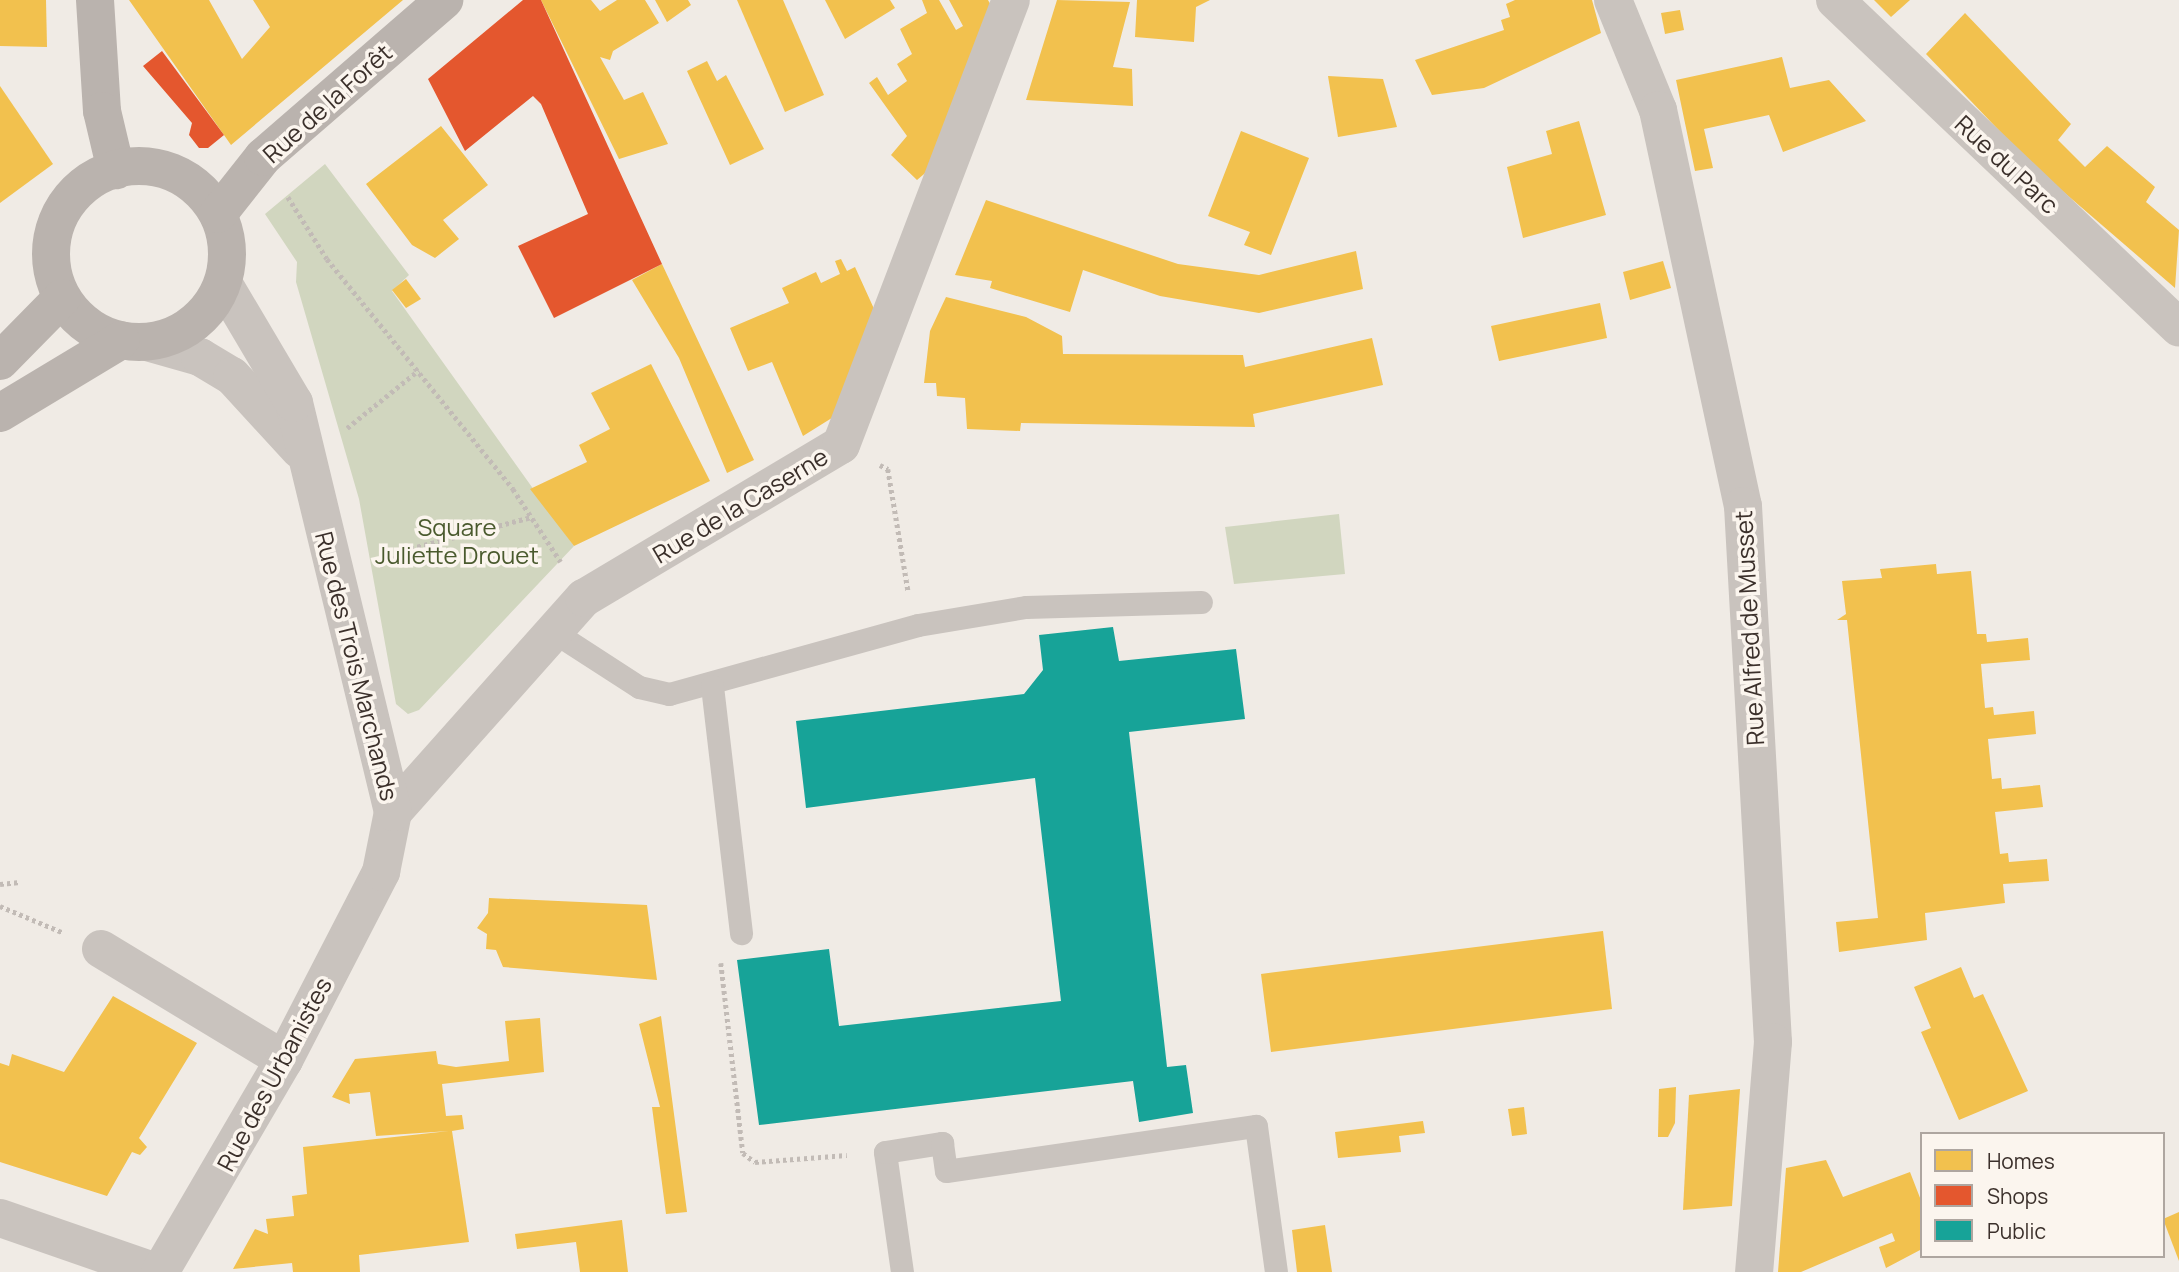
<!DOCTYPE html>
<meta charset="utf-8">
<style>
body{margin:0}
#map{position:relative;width:2179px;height:1272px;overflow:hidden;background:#f0ebe5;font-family:Manrope,sans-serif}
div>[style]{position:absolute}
.green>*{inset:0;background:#d1d6bf}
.homes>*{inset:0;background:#f2c14e}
.shops>*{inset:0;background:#e4572e}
.public>*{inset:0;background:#17a398}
.path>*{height:4.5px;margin-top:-2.25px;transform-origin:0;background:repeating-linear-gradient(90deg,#c2bbb6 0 3.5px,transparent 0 7px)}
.lane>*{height:23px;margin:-11.5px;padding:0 11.5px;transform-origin:11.5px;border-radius:11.5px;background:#c9c3be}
.street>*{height:38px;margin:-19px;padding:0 19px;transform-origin:19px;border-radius:19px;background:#c9c3be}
.secondary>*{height:38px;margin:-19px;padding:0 19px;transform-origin:19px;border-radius:19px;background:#bab3ae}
.secondary>.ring{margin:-19px;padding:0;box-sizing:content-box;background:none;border:38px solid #bab3ae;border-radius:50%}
span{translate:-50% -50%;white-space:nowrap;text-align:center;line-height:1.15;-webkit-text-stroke:7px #fbf5ee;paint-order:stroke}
.street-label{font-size:24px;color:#3b302b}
.park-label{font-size:24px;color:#4a5a2e}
.legend{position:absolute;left:1920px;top:1132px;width:245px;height:126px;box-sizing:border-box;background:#fbf5ee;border:2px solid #aea6a0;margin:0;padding:9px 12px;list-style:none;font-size:21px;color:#3b302b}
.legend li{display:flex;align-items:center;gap:14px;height:35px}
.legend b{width:35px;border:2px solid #aea6a0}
</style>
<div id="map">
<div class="green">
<div style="clip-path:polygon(325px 164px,409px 275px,392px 291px,574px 546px,419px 710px,408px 714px,396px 704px,359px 499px,296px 282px,297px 262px,265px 214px)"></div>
<div style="clip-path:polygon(1339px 514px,1345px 574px,1234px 584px,1225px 527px)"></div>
</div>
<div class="homes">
<div style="clip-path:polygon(0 0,46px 0,47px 47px,0 46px)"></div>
<div style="clip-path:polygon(129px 0,209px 0,242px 59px,270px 27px,253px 0,403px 0,231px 145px)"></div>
<div style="clip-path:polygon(541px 0,591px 0,600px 11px,617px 0,645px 0,659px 23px,613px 51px,610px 60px,600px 57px,624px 100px,643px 92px,668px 144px,619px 159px)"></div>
<div style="clip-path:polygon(655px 0,688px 0,691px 5px,667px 22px)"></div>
<div style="clip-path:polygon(737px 0,783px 0,824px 95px,785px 112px)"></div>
<div style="clip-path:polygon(825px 0,890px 0,895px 8px,845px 39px)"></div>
<div style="clip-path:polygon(922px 0,939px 0,956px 30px,963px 26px,949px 0,988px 0,996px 15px,937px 163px,917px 180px,891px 155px,907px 136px,869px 83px,877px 77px,888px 95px,907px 81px,897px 64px,912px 54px,900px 29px,927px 13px)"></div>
<div style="clip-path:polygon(1057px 0,1130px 2px,1113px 67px,1132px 69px,1133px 106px,1026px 100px)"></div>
<div style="clip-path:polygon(1137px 0,1210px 0,1196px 7px,1194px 42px,1135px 37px)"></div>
<div style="clip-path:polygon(1515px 0,1592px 0,1601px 33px,1484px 88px,1432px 95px,1415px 60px,1504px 30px,1501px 20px,1510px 17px,1506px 4px)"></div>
<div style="clip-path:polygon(1874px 0,1910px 0,1891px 17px)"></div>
<div style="clip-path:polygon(1680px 10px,1684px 30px,1665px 34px,1661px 13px)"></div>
<div style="clip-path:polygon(1965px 13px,2071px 124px,2058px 140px,2085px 167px,2107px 146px,2155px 187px,2146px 202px,2179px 230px,2175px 288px,2031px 164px,1926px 54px)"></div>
<div style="clip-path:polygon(1782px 57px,1790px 88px,1829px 80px,1866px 121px,1783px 152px,1769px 115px,1704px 129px,1713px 168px,1695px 171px,1676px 80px)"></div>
<div style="clip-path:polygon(707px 61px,717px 81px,726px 75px,764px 149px,730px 165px,687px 71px)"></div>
<div style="clip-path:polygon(1328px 76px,1383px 79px,1397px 127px,1338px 137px)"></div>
<div style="clip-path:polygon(0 86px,53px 164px,0 203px)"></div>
<div style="clip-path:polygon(1579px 121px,1606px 215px,1523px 238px,1507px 167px,1552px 154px,1546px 131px)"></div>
<div style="clip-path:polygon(441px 126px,488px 185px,443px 220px,459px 239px,435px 258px,412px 245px,366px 184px)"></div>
<div style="clip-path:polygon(1241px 131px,1309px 158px,1271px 255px,1244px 245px,1250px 232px,1208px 216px)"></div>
<div style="clip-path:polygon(986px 200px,1178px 264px,1259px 275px,1356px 251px,1363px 289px,1259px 313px,1160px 296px,1083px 270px,1070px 312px,990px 288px,992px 281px,955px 275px)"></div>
<div style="clip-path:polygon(841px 259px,847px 271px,855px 267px,875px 311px,835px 416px,803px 436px,772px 362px,748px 371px,730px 328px,789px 303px,782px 288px,816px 272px,821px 283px,840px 274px,835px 261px)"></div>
<div style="clip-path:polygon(1663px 261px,1671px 288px,1630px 300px,1623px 272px)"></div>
<div style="clip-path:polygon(662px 264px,754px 460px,727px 473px,679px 358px,632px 280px)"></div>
<div style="clip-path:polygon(406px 279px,421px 299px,406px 308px,392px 290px)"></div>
<div style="clip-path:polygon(946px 297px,1026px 317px,1062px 336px,1063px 354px,1243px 355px,1245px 367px,1372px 338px,1383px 385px,1253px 414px,1255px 427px,1021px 423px,1020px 431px,967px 429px,965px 398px,937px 396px,936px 383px,924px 383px,930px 331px)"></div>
<div style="clip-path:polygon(1600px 303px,1607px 338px,1499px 361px,1491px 326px)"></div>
<div style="clip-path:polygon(651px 364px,710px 481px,574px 546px,530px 489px,587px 462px,579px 445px,610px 429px,591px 393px)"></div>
<div style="clip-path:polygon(1936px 564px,1937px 574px,1971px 571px,1977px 634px,1986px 634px,1987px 642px,2028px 638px,2030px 660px,1981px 664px,1985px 708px,1993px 707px,1994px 715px,2034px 711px,2036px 734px,1988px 739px,1992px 779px,2001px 778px,2002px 789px,2040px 785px,2043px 807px,1995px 812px,2000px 854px,2008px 853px,2009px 862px,2047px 859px,2049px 881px,2003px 884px,2005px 903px,1925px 913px,1927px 940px,1839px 952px,1836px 922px,1878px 918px,1847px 620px,1837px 620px,1846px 614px,1842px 581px,1882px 578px,1880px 569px)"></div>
<div style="clip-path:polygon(489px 898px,647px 905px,657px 980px,503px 967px,496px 950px,486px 949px,487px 934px,477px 928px,488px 913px)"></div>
<div style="clip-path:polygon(1603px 931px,1612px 1009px,1271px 1052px,1261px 974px)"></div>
<div style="clip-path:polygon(1961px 967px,1974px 998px,1983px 994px,2028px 1091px,1959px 1120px,1921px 1032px,1931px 1028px,1914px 987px)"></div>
<div style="clip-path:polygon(113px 996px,197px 1043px,139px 1138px,147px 1147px,140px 1155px,132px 1152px,107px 1196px,0 1162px,0 1063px,9px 1066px,12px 1054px,64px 1072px)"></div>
<div style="clip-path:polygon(661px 1016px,687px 1212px,666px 1214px,652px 1107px,660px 1107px,639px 1024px)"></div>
<div style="clip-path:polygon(540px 1018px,544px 1072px,442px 1084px,446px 1116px,462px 1115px,464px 1129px,452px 1131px,469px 1242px,359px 1255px,360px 1272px,293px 1272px,292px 1263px,233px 1269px,255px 1229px,268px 1234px,266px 1219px,294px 1216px,292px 1196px,307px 1194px,303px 1147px,449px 1131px,376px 1136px,370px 1092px,349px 1094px,350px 1104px,332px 1097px,355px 1059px,436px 1051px,438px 1064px,456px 1067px,509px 1061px,505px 1021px)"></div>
<div style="clip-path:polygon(1676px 1087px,1675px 1123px,1668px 1137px,1658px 1137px,1659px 1089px)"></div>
<div style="clip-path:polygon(1740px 1089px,1732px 1206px,1683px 1210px,1689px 1095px)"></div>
<div style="clip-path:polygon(1524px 1107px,1527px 1134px,1512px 1136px,1508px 1109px)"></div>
<div style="clip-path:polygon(1423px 1121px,1425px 1133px,1399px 1136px,1401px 1152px,1338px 1158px,1335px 1132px)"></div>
<div style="clip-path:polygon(1826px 1160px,1843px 1197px,1910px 1172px,1922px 1203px,1922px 1249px,1886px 1268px,1879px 1247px,1895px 1241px,1892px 1233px,1801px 1272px,1778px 1272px,1786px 1168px)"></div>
<div style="clip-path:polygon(2179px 1212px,2179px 1261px,2163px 1219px)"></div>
<div style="clip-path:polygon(622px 1220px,628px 1272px,580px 1272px,576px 1242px,517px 1249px,515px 1234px)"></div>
<div style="clip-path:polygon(1325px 1225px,1332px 1272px,1297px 1272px,1292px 1230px)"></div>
</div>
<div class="shops">
<div style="clip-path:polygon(523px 0,541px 0,662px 264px,554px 318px,518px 246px,588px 214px,541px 104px,533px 96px,465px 151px,428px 79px)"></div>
<div style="clip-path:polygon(162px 51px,224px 135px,208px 148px,199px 148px,189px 135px,192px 123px,143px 66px)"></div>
</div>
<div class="public">
<div style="clip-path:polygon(1113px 627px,1119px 661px,1236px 649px,1245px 719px,1129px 732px,1167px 1067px,1186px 1065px,1193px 1113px,1139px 1122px,1133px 1081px,759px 1125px,737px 960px,829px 949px,839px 1026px,1061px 1001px,1035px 778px,806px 808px,796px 721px,1024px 694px,1043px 670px,1039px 635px)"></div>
</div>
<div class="path">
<div style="left:288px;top:197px;width:73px;rotate:57.8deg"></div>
<div style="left:327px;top:259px;width:296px;rotate:51deg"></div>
<div style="left:513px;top:489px;width:87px;rotate:56.7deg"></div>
<div style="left:347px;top:428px;width:92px;rotate:-38.9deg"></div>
<div style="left:880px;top:465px;width:9px;rotate:27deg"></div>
<div style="left:888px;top:469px;width:123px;rotate:80.6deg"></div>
<div style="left:379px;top:566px;width:23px;rotate:-38deg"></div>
<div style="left:397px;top:552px;width:138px;rotate:-14.6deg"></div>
<div style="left:0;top:884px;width:20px;rotate:-6deg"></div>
<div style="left:0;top:906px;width:67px;rotate:22.8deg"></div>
<div style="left:721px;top:963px;width:191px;rotate:83.4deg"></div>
<div style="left:743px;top:1153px;width:15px;rotate:37deg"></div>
<div style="left:755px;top:1162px;width:92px;rotate:-4.4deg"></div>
</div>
<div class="lane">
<div style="left:554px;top:632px;width:101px;rotate:32.9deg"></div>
<div style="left:639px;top:687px;width:31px;rotate:13deg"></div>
<div style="left:669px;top:694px;width:258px;rotate:-15.5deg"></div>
<div style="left:918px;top:625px;width:109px;rotate:-9.5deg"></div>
<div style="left:1026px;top:607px;width:175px;rotate:-1.6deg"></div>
<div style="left:712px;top:686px;width:249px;rotate:83.3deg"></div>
<div style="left:902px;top:1272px;width:121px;rotate:-98.1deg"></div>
<div style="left:885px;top:1152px;width:58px;rotate:-9deg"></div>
<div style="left:942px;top:1143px;width:28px;rotate:82deg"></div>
<div style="left:946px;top:1171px;width:313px;rotate:-8.3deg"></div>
<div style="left:1256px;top:1126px;width:147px;rotate:82.2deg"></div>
</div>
<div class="street">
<div style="left:1613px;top:0;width:119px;rotate:67.8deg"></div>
<div style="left:1658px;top:110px;width:405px;rotate:77.9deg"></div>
<div style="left:1743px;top:506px;width:537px;rotate:86.8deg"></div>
<div style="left:1773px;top:1042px;width:231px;rotate:94.7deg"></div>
<div style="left:1835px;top:0;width:475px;rotate:43.6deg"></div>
<div style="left:147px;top:342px;width:55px;rotate:15.8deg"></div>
<div style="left:200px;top:357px;width:37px;rotate:31deg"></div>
<div style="left:232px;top:376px;width:100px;rotate:47.4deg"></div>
<div style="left:393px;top:812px;width:287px;rotate:-48.3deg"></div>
<div style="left:584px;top:598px;width:299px;rotate:-30.8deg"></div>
<div style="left:841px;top:445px;width:476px;rotate:-69.1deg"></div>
<div style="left:101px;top:949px;width:214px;rotate:31.2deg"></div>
<div style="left:0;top:1218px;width:165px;rotate:19.1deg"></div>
<div style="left:160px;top:1272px;width:246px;rotate:-59.7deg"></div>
<div style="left:284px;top:1060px;width:212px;rotate:-62.7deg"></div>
<div style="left:381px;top:872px;width:61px;rotate:-78.7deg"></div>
<div style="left:393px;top:812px;width:421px;rotate:-103.6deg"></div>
<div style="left:294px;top:403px;width:139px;rotate:-120.6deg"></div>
</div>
<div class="secondary">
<div style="left:95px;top:0;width:111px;rotate:86.4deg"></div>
<div style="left:102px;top:111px;width:61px;rotate:76.7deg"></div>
<div class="ring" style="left:51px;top:166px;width:138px;height:138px"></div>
<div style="left:218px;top:214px;width:73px;rotate:-51.7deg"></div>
<div style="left:263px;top:157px;width:240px;rotate:-40.9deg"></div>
<div style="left:0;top:361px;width:88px;rotate:-45.5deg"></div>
<div style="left:0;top:413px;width:141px;rotate:-31.1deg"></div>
</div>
<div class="street-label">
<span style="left:327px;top:103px;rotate:-42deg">Rue de la Forêt</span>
<span style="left:2007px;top:164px;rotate:43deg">Rue du Parc</span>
<span style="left:740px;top:505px;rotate:-31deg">Rue de la Caserne</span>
<span style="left:1749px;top:628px;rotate:-93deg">Rue Alfred de Musset</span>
<span style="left:357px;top:666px;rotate:76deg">Rue des Trois Marchands</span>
<span style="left:274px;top:1074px;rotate:-62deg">Rue des Urbanistes</span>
</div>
<div class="park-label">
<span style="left:457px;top:541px">Square<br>Juliette Drouet</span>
</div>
<ul class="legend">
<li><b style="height:19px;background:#f2c14e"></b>Homes</li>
<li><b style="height:19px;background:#e4572e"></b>Shops</li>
<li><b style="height:19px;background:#17a398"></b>Public</li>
</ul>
</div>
